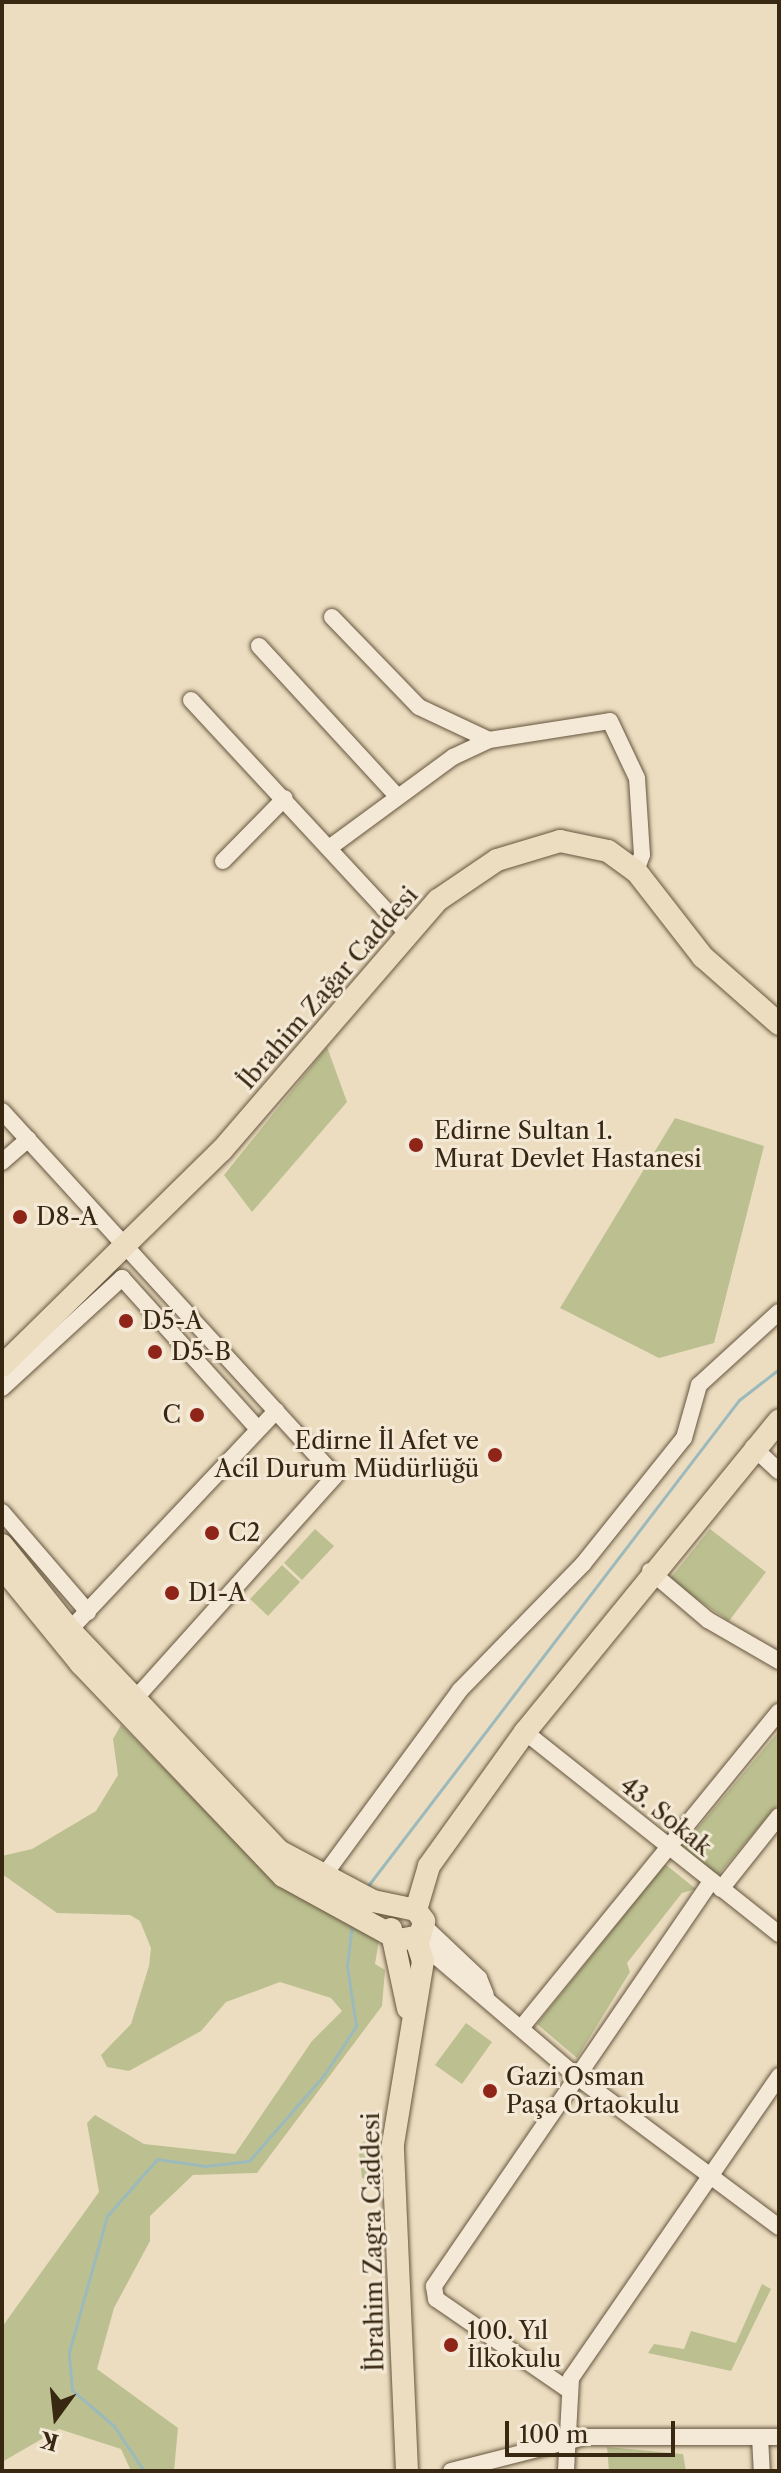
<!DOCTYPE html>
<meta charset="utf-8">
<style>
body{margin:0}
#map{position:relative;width:781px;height:2473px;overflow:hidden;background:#ecddc0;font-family:"Libre Caslon Text",serif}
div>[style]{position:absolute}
.green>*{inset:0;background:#bcc090}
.stream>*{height:3px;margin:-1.5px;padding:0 1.5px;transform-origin:1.5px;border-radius:1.5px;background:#9cbabc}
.roads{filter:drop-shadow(0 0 2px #65553e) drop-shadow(0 0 2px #65553e)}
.minor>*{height:16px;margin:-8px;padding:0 8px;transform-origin:8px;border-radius:8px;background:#f3e9d6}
.major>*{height:22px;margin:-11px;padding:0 11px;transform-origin:11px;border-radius:11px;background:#ecddc0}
.dots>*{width:22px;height:22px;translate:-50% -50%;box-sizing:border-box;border:4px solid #f3e9d6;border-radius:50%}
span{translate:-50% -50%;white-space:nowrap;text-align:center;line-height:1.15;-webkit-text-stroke:6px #f3e9d6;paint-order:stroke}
.street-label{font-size:24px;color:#382812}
.poi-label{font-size:24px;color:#382812}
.left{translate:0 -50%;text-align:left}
.right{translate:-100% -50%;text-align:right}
.frame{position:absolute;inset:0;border:4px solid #382812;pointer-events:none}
.north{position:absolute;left:16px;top:2377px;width:80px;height:80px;-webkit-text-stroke:6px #f3e9d6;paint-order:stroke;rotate:195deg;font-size:22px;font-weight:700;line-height:32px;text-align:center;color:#382812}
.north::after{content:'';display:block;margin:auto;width:28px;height:36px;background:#382812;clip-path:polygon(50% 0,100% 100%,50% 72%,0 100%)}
.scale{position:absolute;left:505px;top:2421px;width:170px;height:36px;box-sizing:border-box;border:4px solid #382812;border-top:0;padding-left:10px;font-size:24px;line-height:28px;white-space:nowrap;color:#382812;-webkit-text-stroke:6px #f3e9d6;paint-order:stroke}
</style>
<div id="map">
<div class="green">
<div style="clip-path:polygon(327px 1047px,347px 1102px,252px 1212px,224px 1175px)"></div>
<div style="clip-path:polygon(675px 1118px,764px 1146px,714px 1343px,659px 1358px,560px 1308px)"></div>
<div style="clip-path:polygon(315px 1529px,334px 1546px,302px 1580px,284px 1563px)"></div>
<div style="clip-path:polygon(710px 1529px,766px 1572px,729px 1621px,669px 1580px)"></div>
<div style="clip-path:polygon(282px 1565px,300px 1582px,268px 1616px,250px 1599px)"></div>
<div style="clip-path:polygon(121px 1725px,275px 1880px,380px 1934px,375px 1964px,385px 1970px,382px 2006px,257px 2173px,193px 2175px,150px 2216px,150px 2241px,114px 2308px,97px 2369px,178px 2428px,174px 2471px,131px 2471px,121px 2449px,59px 2429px,2px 2462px,2px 2327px,99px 2192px,87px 2123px,95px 2115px,144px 2144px,235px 2154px,312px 2041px,342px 2011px,331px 1998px,280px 1982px,226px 2002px,201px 2031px,129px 2071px,107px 2067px,101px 2055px,131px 2024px,149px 1966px,151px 1948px,140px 1921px,130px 1915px,57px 1913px,2px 1874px,2px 1856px,32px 1849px,96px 1811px,118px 1775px,113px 1739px)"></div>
<div style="clip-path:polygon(779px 1731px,779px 1803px,718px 1875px,680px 1849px)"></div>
<div style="clip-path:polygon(665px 1864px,696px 1889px,682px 1893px,627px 1963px,630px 1972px,577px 2058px,537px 2024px)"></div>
<div style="clip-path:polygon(466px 2023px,492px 2042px,462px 2084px,435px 2065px)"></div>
<div style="clip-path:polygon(382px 2131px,382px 2184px,362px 2178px,358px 2145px)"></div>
<div style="clip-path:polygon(762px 2284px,771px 2289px,731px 2371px,648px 2353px,654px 2344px,684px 2349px,691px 2331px,736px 2343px)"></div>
<div style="clip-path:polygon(607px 2447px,683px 2454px,686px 2471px,609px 2471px)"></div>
</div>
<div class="stream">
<div style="left:367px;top:1887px;width:613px;rotate:-52.63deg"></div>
<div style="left:739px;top:1400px;width:51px;rotate:-37.8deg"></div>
<div style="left:144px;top:2471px;width:54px;rotate:-123.7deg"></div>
<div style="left:114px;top:2426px;width:55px;rotate:-139.4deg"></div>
<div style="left:72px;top:2390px;width:38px;rotate:-95deg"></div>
<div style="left:69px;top:2352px;width:141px;rotate:-74.4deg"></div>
<div style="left:107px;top:2216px;width:76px;rotate:-48.7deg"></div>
<div style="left:157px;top:2159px;width:49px;rotate:8.3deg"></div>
<div style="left:205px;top:2166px;width:44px;rotate:-6.5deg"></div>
<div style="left:249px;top:2161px;width:114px;rotate:-48.9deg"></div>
<div style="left:324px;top:2075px;width:59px;rotate:-56.9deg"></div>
<div style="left:356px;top:2026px;width:61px;rotate:-98.5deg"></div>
<div style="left:347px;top:1966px;width:42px;rotate:-83.2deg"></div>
</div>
<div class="roads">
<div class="minor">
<div style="left:332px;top:617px;width:125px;rotate:46deg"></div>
<div style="left:419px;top:707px;width:77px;rotate:25.2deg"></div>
<div style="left:259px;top:646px;width:204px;rotate:47.4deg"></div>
<div style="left:191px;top:700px;width:319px;rotate:47.2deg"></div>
<div style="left:329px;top:848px;width:154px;rotate:-36.3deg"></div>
<div style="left:453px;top:757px;width:40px;rotate:-25deg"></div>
<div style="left:489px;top:740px;width:122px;rotate:-8.9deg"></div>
<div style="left:610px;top:721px;width:63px;rotate:64.7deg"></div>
<div style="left:637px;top:778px;width:77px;rotate:86.3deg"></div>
<div style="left:642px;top:855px;width:17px;rotate:111deg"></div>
<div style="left:223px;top:861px;width:88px;rotate:-45.5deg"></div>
<div style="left:2px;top:1111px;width:494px;rotate:47.6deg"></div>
<div style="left:335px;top:1476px;width:301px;rotate:131.9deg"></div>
<div style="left:2px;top:1162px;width:35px;rotate:-41deg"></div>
<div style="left:2px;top:1388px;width:163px;rotate:-42.5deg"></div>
<div style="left:122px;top:1278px;width:203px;rotate:48deg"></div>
<div style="left:753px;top:1447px;width:35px;rotate:43deg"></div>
<div style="left:2px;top:1512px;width:132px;rotate:49.3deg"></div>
<div style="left:650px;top:1571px;width:76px;rotate:40.2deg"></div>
<div style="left:708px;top:1620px;width:82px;rotate:30deg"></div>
<div style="left:63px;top:1637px;width:311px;rotate:-46.7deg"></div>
<div style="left:525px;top:1732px;width:325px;rotate:38.5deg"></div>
<div style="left:322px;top:1878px;width:233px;rotate:-53.7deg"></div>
<div style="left:460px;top:1690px;width:176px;rotate:-45.7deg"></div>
<div style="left:583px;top:1564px;width:161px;rotate:-51.3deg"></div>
<div style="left:684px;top:1438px;width:55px;rotate:-74.2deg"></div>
<div style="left:699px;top:1385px;width:108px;rotate:-42.4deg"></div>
<div style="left:721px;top:1889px;width:93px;rotate:-51.5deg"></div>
<div style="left:424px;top:1926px;width:76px;rotate:43.4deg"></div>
<div style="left:479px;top:1978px;width:18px;rotate:68deg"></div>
<div style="left:418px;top:1941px;width:206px;rotate:40.5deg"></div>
<div style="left:575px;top:2075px;width:254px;rotate:36.7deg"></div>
<div style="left:521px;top:2028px;width:408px;rotate:-50.8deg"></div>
<div style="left:567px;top:2389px;width:159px;rotate:-145.5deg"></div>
<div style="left:436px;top:2299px;width:13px;rotate:-99deg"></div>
<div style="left:434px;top:2286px;width:491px;rotate:-55.6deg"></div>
<div style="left:760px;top:2437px;width:34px;rotate:87deg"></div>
<div style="left:451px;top:2471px;width:137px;rotate:-14.3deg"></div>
<div style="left:584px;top:2437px;width:195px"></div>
<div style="left:566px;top:2471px;width:93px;rotate:-86.9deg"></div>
<div style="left:571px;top:2378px;width:367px;rotate:-55.4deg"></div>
</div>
<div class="major">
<div style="left:2px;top:1366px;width:308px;rotate:-44.5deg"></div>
<div style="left:222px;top:1150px;width:330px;rotate:-49.2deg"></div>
<div style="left:438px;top:900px;width:71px;rotate:-34.1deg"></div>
<div style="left:497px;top:860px;width:66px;rotate:-16.8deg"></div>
<div style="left:560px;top:841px;width:49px;rotate:11.8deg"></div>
<div style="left:608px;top:851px;width:34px;rotate:36deg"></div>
<div style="left:636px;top:871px;width:109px;rotate:52.1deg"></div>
<div style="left:703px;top:957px;width:101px;rotate:41.4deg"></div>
<div style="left:2px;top:1545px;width:110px;rotate:51.3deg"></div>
<div style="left:71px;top:1631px;width:303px;rotate:46.6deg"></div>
<div style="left:279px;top:1851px;width:106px;rotate:28deg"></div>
<div style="left:373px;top:1901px;width:44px;rotate:11.8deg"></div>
<div style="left:416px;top:1910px;width:14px;rotate:54deg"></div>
<div style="left:424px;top:1921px;width:16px;rotate:105deg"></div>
<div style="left:420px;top:1936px;width:20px;rotate:169deg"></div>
<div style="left:400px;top:1940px;width:133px;rotate:-151.3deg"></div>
<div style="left:283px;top:1876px;width:293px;rotate:-133.6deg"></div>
<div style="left:81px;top:1664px;width:125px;rotate:-129.2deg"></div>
<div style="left:416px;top:1910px;width:46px;rotate:-73.5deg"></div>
<div style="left:429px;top:1866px;width:165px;rotate:-54.4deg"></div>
<div style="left:525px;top:1732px;width:402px;rotate:-50.8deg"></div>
<div style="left:391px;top:1929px;width:81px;rotate:77.9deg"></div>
<div style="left:407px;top:2471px;width:327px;rotate:-92.5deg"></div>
<div style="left:393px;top:2144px;width:185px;rotate:-80.7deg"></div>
<div style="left:423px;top:1961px;width:23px;rotate:-108deg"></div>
</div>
</div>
<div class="dots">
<div style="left:416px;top:1145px;background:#8f2418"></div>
<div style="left:20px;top:1217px;background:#8f2418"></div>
<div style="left:126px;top:1321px;background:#8f2418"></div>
<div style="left:155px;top:1352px;background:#8f2418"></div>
<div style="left:197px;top:1415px;background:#8f2418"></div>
<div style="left:495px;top:1455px;background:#8f2418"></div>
<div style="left:212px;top:1533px;background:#8f2418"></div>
<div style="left:172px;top:1593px;background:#8f2418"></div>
<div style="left:490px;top:2091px;background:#8f2418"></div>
<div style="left:451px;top:2345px;background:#8f2418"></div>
</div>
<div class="street-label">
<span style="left:328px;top:988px;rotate:-49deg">İbrahim Zağar Caddesi</span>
<span style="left:666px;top:1816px;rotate:39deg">43. Sokak</span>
<span style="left:373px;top:2242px;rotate:-91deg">İbrahim Zagra Caddesi</span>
</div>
<div class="poi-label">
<span class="left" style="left:434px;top:1145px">Edirne Sultan 1.<br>Murat Devlet Hastanesi</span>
<span class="left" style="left:36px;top:1217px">D8-A</span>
<span class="left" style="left:142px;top:1321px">D5-A</span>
<span class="left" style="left:171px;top:1352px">D5-B</span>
<span class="right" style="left:181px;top:1415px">C</span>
<span class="right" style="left:479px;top:1455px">Edirne İl Afet ve<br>Acil Durum Müdürlüğü</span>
<span class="left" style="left:228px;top:1533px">C2</span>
<span class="left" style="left:188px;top:1593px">D1-A</span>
<span class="left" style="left:506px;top:2091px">Gazi Osman<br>Paşa Ortaokulu</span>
<span class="left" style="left:467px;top:2345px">100. Yıl<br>İlkokulu</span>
</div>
<div class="frame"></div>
<div class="north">K</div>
<div class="scale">100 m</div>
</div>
